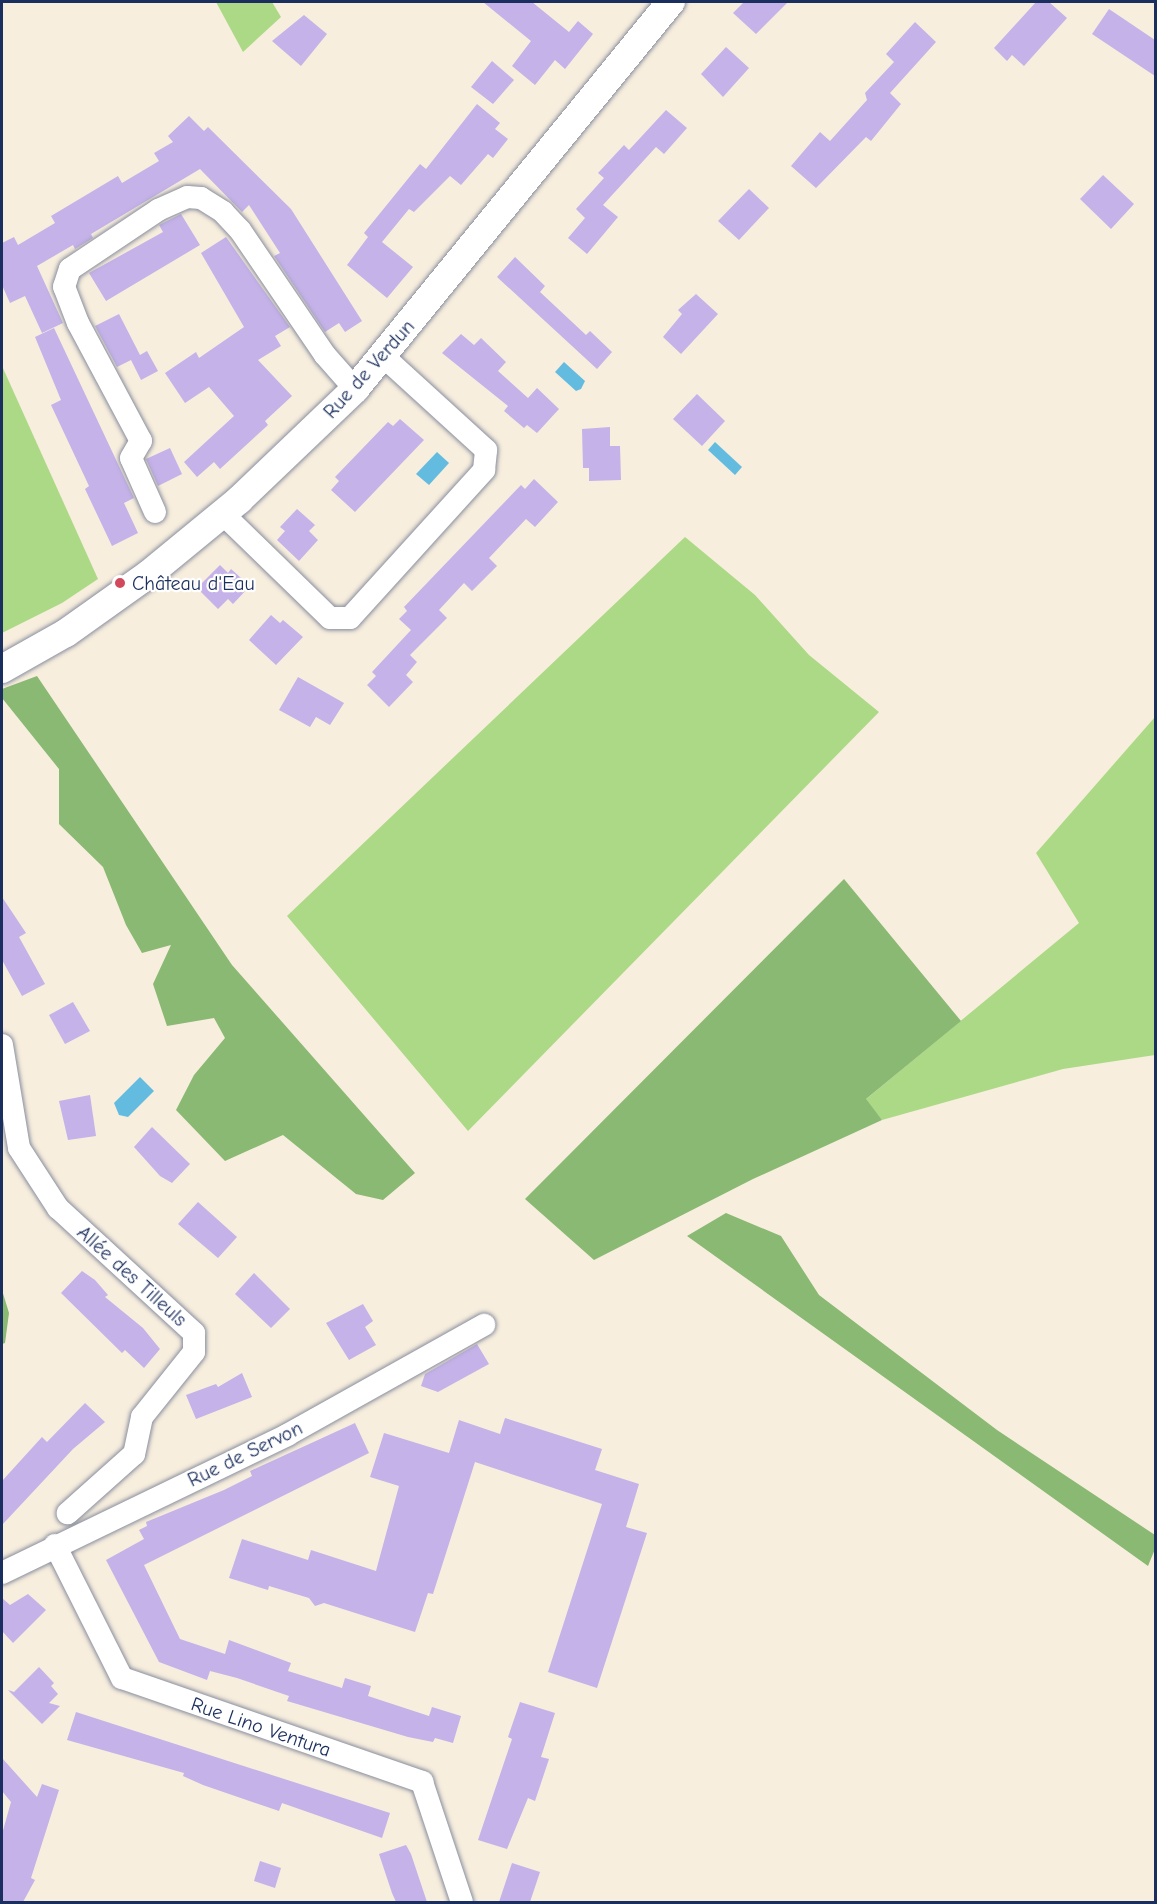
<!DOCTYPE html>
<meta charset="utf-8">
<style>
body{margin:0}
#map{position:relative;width:1157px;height:1904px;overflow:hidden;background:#f7eede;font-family:"Comic Neue",sans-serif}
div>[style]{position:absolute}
.green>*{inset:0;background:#acd985}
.forest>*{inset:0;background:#89b972}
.water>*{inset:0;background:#63bce0}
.building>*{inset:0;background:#c4b2e9}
.roads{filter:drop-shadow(0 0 2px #898e9e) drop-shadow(0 0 2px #898e9e)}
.minor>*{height:22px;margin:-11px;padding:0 11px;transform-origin:11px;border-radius:11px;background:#fff}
.tertiary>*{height:28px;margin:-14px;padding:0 14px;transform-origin:14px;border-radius:14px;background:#fff}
.dots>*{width:16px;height:16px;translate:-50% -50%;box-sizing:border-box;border:3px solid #fff;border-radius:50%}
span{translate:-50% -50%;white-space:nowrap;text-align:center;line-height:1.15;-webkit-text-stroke:4.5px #fff;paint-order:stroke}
.street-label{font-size:20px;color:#1b2f5e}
.poi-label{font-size:20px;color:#1b2f5e}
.left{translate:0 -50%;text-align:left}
.frame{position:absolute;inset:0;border:3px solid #1b2f5e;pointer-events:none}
</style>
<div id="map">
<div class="green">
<div style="clip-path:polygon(216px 2px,272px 2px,281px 17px,243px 52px)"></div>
<div style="clip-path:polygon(2px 366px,98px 579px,62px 603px,2px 633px)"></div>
<div style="clip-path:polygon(685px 537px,755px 595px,809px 655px,879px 712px,468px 1131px,287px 916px)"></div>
<div style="clip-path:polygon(1155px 717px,1155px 1055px,1063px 1069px,882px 1120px,865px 1100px,1079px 923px,1036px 853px)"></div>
</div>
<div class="forest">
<div style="clip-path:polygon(37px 676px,232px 965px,415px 1173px,383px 1200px,356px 1194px,283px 1135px,225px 1161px,176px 1110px,194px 1075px,225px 1038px,214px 1018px,167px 1026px,153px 984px,171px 945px,142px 953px,126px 925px,103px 867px,59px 824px,59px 769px,2px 698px,2px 689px)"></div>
<div style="clip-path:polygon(844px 879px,961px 1021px,866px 1099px,882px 1120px,753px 1179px,594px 1260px,525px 1199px)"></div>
<div style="clip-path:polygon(726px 1213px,781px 1236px,819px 1295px,997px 1430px,1155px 1535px,1155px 1549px,1148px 1566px,687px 1236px)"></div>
<div style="clip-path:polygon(2px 1290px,9px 1313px,5px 1343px,2px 1344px)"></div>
</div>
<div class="water">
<div style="clip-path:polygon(564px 362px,585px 381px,581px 389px,576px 391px,555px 372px)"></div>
<div style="clip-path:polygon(715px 442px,742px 467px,735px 475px,708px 450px)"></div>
<div style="clip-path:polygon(437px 452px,449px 463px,429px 485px,416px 474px)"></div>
<div style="clip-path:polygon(140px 1077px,154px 1091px,128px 1117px,119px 1115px,114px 1103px)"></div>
</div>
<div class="building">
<div style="clip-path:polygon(483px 2px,532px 2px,569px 32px,578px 21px,593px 34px,565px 69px,555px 60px,535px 85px,512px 66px,531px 41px)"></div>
<div style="clip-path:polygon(744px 2px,788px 2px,756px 34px,733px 13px)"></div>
<div style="clip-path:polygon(1036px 2px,1049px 2px,1067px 18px,1024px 66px,1012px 55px,1007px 61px,994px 48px)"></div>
<div style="clip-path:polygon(1109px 9px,1155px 40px,1155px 76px,1092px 34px)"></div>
<div style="clip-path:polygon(304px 15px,327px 34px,301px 66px,272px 41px)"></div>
<div style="clip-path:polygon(915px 22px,936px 42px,890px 93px,901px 104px,871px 141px,866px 137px,816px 188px,791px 166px,820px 132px,830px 141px,867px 100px,865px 93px,894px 62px,886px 54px)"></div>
<div style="clip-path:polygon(726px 47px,749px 68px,723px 97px,701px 74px)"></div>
<div style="clip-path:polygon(492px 61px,514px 80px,493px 104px,471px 87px)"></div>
<div style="clip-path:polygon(477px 104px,500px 123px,495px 129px,508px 139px,493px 158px,488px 154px,461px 185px,450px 176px,414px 212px,409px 209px,382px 242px,413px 267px,387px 298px,347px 265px,368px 237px,364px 233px,420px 164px,426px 169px)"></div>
<div style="clip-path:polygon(666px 110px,687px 128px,664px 154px,656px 147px,603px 205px,618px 217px,587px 254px,568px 238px,585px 218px,576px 209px,604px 178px,598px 173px,624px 145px,629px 150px)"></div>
<div style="clip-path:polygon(189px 116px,204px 131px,208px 127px,291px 209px,362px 321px,345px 332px,339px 323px,325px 332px,274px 256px,280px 253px,249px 205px,242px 212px,200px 169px,91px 234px,93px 238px,75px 249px,73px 245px,37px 266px,63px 323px,42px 333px,25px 296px,10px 303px,2px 285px,2px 243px,14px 237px,18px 245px,55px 223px,51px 216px,118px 176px,122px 183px,159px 161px,154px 153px,173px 142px,168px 136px)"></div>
<div style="clip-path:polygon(1103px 175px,1134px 204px,1111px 229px,1080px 199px)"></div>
<div style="clip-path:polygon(749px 189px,769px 208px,739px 240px,718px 221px)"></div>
<div style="clip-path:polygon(181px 214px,200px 245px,106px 301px,89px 273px,163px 232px,159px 225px)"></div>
<div style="clip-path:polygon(226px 237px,290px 327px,275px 336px,281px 346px,258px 360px,292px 396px,265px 421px,268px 425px,220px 469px,214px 462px,197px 477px,184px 462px,234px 416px,209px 387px,185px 403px,165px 373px,196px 352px,199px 358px,244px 327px,201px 253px)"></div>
<div style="clip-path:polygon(515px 257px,545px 286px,540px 292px,586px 335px,590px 331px,612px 352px,597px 369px,497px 277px)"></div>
<div style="clip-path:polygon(696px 294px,718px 314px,681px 354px,663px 337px,682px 314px,678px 310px)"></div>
<div style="clip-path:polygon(119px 314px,140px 355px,147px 351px,158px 371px,141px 380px,131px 360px,117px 367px,95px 326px)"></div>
<div style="clip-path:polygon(54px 328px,134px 498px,124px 503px,138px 533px,112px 546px,85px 489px,89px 486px,51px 405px,61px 400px,35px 337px)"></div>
<div style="clip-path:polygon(461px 334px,474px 345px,481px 338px,506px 362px,498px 371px,528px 398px,537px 388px,559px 409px,537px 433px,527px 425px,524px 428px,504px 411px,508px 406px,442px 353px)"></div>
<div style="clip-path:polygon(697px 394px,725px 421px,702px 446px,673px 419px)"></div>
<div style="clip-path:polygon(400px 419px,424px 440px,355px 512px,331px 490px,339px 481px,335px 477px,388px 422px,393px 426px)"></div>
<div style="clip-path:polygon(610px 427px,610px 446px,620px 446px,621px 480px,589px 481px,589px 468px,583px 468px,582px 429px)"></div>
<div style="clip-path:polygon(170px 448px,182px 474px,158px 486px,146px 459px)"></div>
<div style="clip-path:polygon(534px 479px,558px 502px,535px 527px,526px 519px,489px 558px,497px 566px,472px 591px,464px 583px,439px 610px,447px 618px,410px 655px,417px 662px,406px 675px,413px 682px,389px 707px,367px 685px,376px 676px,372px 672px,411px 630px,399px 619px,407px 611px,404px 607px,521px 485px,525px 489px)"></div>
<div style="clip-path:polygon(297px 509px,315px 525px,309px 531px,318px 540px,299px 561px,277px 540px,285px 531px,280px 527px)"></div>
<div style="clip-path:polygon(220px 565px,228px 573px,231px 569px,250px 586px,233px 604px,228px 599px,218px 609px,197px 588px)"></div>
<div style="clip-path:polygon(271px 615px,280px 623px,283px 620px,303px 637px,276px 665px,249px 640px)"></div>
<div style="clip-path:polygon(298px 677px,344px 703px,330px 725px,316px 717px,310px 727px,279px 710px)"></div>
<div style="clip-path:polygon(2px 897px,26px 933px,19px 937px,45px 984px,22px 996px,2px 960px)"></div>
<div style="clip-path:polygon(73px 1002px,90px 1031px,65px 1044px,49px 1015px)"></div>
<div style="clip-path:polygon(90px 1095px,96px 1136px,68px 1140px,59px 1101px)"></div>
<div style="clip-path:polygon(152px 1127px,190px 1164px,172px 1183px,160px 1176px,134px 1147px)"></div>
<div style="clip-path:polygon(198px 1202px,237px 1237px,218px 1258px,178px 1224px)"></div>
<div style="clip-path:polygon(82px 1271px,95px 1280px,108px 1295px,105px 1297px,143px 1328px,160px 1349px,144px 1368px,125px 1350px,122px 1353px,61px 1293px)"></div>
<div style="clip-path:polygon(254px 1273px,290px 1309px,271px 1328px,235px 1294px)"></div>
<div style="clip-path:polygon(363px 1304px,373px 1321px,365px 1327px,376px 1345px,349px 1360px,326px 1323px)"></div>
<div style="clip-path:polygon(477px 1344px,489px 1364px,438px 1392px,421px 1386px,425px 1374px)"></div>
<div style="clip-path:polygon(242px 1373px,252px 1397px,196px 1419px,186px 1395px,216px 1384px,218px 1387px)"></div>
<div style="clip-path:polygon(85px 1403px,105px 1422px,73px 1449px,2px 1525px,2px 1481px,42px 1437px,47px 1442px)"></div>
<div style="clip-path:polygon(505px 1418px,602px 1449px,595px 1470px,639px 1484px,626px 1527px,647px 1533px,597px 1688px,548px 1672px,602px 1504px,475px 1462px,433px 1594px,428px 1593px,415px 1632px,324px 1603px,315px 1606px,309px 1598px,269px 1586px,268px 1590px,229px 1578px,242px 1539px,308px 1560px,311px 1550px,376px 1571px,399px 1486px,370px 1477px,384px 1433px,449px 1453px,459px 1420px,500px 1434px)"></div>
<div style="clip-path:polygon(355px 1423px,369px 1453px,144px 1565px,180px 1639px,225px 1654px,229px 1640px,291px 1663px,288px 1671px,342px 1688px,345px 1678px,371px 1686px,368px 1696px,429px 1716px,432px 1707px,461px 1716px,453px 1743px,435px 1738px,433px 1742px,408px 1737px,287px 1701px,289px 1696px,237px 1678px,210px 1671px,207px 1680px,159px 1662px,106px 1560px,144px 1539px,139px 1530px,147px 1526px,146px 1522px,224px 1490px,252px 1476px,250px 1471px)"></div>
<div style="clip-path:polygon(28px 1594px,46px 1610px,13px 1643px,2px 1631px,2px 1598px,10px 1605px)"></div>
<div style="clip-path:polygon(39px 1667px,54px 1683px,51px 1686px,58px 1694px,49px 1703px,60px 1706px,42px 1724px,8px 1690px,14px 1692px)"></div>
<div style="clip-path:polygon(520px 1702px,555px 1713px,541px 1757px,549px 1759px,535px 1801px,528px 1798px,507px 1849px,478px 1840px,512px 1739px,508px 1737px)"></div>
<div style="clip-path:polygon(76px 1712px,390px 1813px,382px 1838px,282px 1803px,279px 1811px,203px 1785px,183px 1776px,184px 1773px,67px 1740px)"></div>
<div style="clip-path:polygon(2px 1758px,37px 1797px,42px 1784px,59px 1790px,31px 1878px,35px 1880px,23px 1902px,2px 1902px,2px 1834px,11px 1802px,2px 1791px)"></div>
<div style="clip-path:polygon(406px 1845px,411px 1854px,427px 1902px,396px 1902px,392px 1893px,379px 1854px)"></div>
<div style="clip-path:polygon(260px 1861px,281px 1868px,275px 1888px,254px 1881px)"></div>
<div style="clip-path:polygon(512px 1863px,540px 1872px,530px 1902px,499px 1902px)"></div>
</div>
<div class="roads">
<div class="minor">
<div style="left:155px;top:512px;width:59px;rotate:-114deg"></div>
<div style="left:131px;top:458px;width:20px;rotate:-60deg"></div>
<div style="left:141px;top:441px;width:134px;rotate:-118.1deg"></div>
<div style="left:78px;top:323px;width:39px;rotate:-111deg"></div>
<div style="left:64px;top:287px;width:19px;rotate:-72deg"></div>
<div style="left:70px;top:269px;width:106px;rotate:-33.8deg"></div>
<div style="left:158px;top:210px;width:32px;rotate:-24deg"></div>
<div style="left:187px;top:197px;width:14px;rotate:4deg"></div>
<div style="left:201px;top:198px;width:26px;rotate:32deg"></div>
<div style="left:223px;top:212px;width:25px;rotate:47deg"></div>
<div style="left:240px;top:230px;width:151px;rotate:55.8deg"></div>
<div style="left:325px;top:355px;width:45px;rotate:48.6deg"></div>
<div style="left:223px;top:514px;width:149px;rotate:44.2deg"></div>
<div style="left:330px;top:618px;width:20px"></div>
<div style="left:350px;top:618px;width:200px;rotate:-47.8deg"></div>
<div style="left:484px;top:470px;width:20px;rotate:-84deg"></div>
<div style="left:486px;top:450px;width:138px;rotate:-137.6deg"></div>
<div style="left:2px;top:1045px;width:104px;rotate:80.6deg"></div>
<div style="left:19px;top:1148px;width:72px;rotate:57deg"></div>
<div style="left:58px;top:1208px;width:185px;rotate:42.6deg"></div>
<div style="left:194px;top:1333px;width:19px;rotate:90deg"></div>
<div style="left:194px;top:1352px;width:83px;rotate:128.7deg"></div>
<div style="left:142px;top:1417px;width:38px;rotate:102deg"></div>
<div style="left:134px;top:1454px;width:89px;rotate:138.2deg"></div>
<div style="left:55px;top:1545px;width:149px;rotate:63.3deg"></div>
<div style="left:122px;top:1678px;width:318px;rotate:19.1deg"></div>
<div style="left:422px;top:1782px;width:126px;rotate:71.6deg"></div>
<div style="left:2px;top:1573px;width:317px;rotate:-25.8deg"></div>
<div style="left:287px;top:1435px;width:226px;rotate:-29.2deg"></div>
</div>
<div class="tertiary">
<div style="left:2px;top:669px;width:73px;rotate:-29.4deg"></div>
<div style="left:66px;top:633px;width:102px;rotate:-35.4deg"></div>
<div style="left:149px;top:574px;width:117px;rotate:-39.4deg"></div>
<div style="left:239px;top:500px;width:161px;rotate:-43.7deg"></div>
<div style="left:355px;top:389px;width:500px;rotate:-50.8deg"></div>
</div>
</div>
<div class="dots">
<div style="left:120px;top:583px;background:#d1495b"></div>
</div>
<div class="street-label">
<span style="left:369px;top:369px;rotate:-48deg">Rue de Verdun</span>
<span style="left:132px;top:1276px;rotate:42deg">Allée des Tilleuls</span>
<span style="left:245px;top:1454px;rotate:-26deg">Rue de Servon</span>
<span style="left:261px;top:1727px;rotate:19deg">Rue Lino Ventura</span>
</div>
<div class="poi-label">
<span class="left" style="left:132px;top:583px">Château d'Eau</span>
</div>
<div class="frame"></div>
</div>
